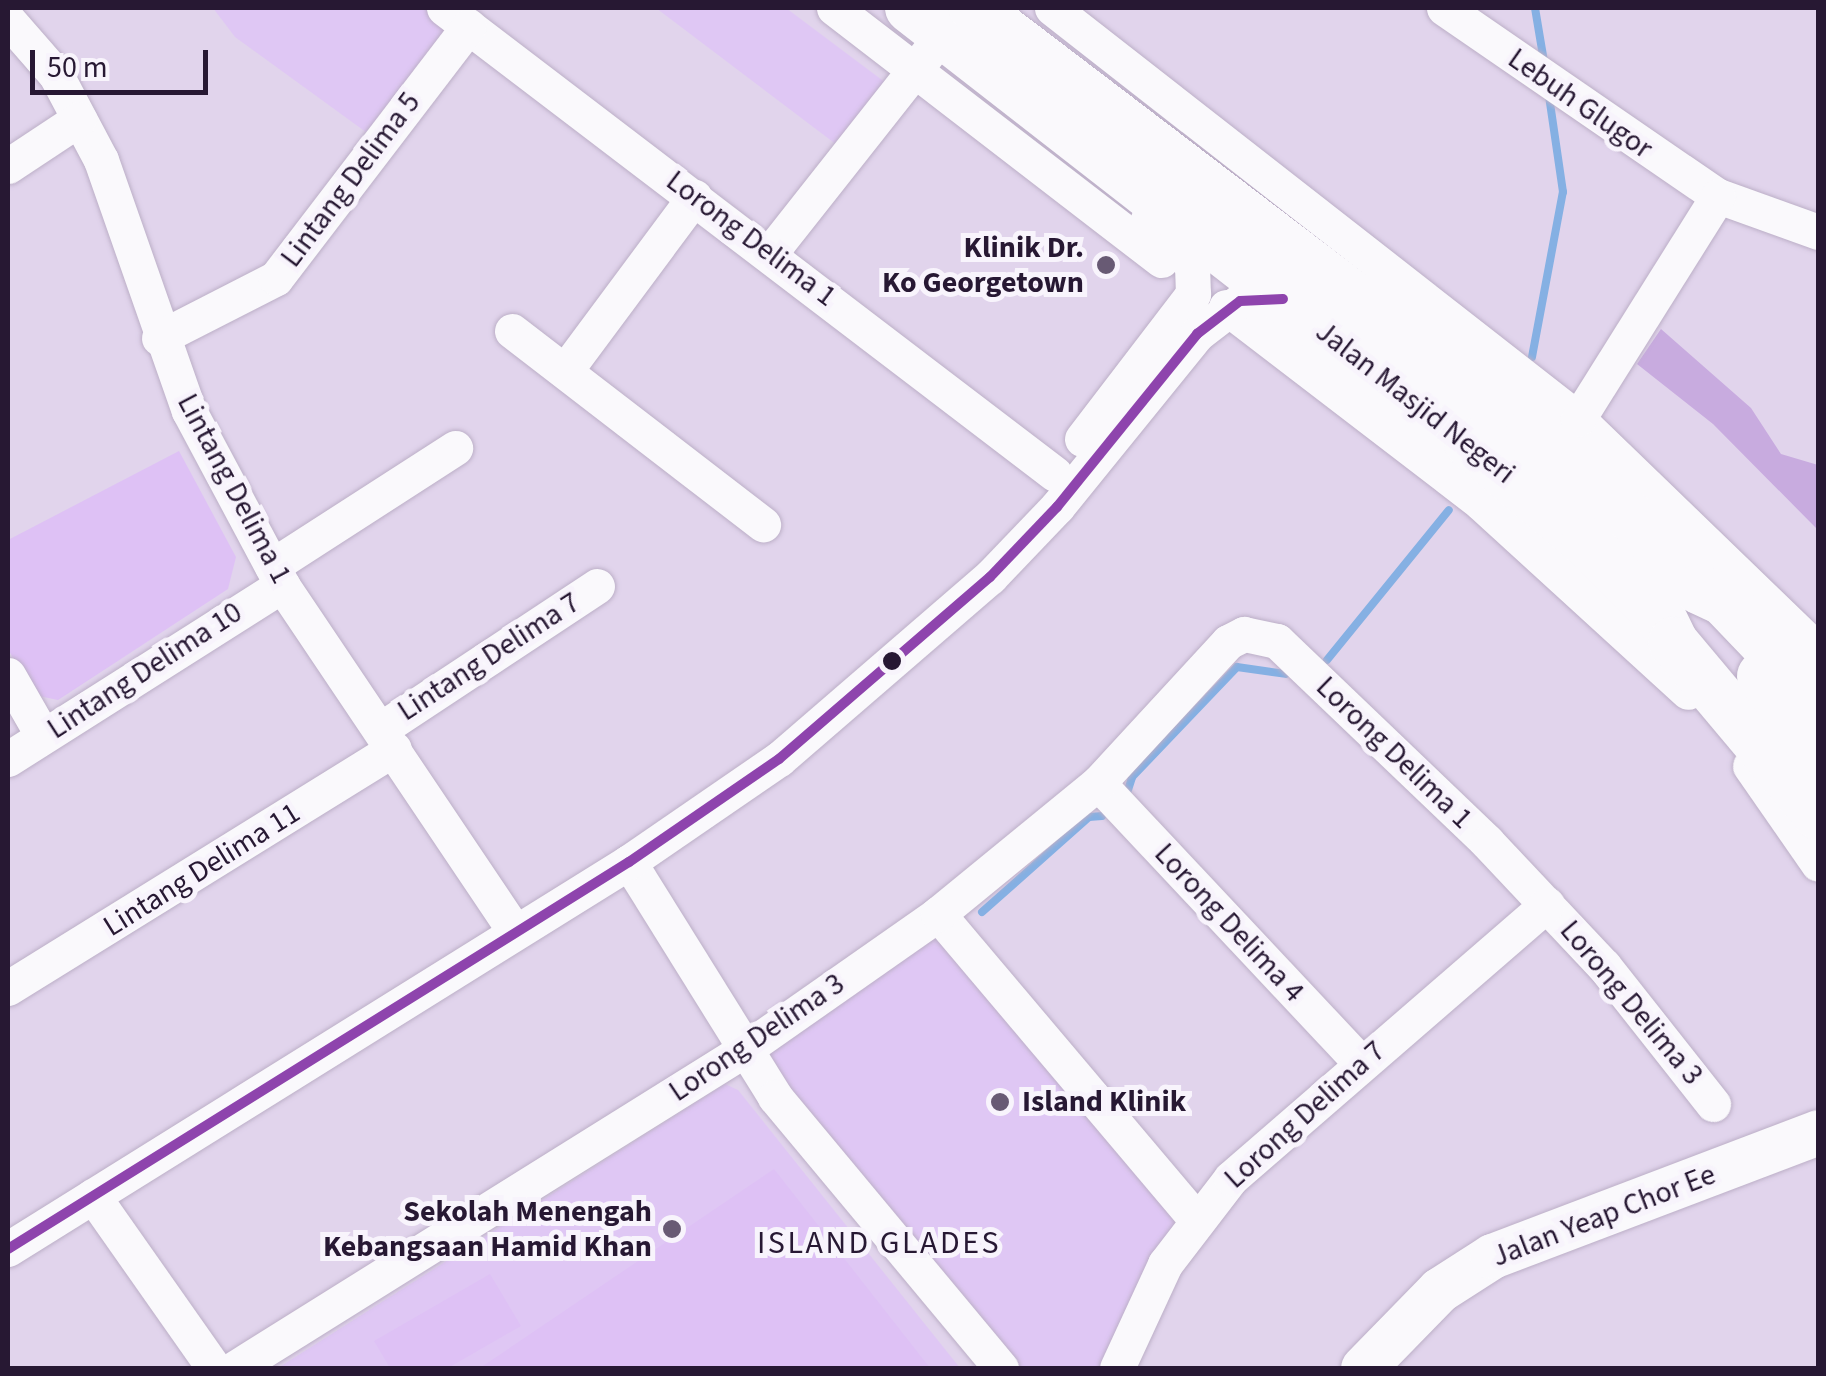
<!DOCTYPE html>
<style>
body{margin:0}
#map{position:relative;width:1826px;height:1376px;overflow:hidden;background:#e1d4ec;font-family:"Source Sans 3",sans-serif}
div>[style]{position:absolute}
.built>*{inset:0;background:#dfc7f4}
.green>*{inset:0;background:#dec1f5}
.forest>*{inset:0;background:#c8abdf}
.stream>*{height:8px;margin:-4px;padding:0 4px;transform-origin:4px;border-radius:4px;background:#85b0e3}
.roads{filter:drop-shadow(0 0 2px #bcafc7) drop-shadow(0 0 2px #bcafc7)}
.minor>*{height:35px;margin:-17.5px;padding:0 17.5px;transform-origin:17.5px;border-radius:17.5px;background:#faf9fc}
.major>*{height:45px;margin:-22.5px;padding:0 22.5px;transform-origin:22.5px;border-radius:22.5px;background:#faf9fc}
.highway>*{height:50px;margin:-25px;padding:0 25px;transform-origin:25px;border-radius:25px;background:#faf9fc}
.bus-1>*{height:10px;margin:-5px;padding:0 5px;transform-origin:5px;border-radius:5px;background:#8e44ad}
.dots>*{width:28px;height:28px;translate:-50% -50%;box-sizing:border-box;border:5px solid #f8f4fc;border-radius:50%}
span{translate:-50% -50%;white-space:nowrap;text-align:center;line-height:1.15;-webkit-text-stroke:10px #f8f4fc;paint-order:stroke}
.street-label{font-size:30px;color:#271833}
.poi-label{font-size:30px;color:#271833;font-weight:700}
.right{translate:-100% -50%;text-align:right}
.left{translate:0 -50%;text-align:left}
.neighbourhood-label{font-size:32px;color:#271833;letter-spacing:2.5px}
.frame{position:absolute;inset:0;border:10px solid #271833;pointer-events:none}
.scale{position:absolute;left:30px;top:50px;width:178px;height:45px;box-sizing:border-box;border:5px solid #271833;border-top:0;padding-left:12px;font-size:30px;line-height:35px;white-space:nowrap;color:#271833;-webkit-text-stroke:8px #f8f4fc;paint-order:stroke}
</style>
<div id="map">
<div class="built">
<div style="clip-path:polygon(213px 8px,444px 8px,469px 26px,381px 143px,235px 37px)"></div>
<div style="clip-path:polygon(656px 8px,786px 8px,886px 83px,837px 145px)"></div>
<div style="clip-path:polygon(938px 914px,1196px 1219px,1117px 1368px,1001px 1368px,744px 1050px)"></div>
<div style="clip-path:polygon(725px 1084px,738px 1090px,960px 1368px,278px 1368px)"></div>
</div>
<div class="green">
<div style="clip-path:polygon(179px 451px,236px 557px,228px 589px,58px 700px,34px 695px,8px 649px,8px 540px)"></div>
<div style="clip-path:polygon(774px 1169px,930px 1368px,480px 1368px)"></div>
<div style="clip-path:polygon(490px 1274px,521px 1326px,448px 1368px,390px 1368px,374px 1341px)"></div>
</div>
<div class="forest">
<div style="clip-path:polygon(1661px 329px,1751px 408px,1781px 454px,1818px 465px,1818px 530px,1713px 424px,1637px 364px)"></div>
</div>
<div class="stream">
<div style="left:1535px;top:8px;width:55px;rotate:80.5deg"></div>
<div style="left:1532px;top:357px;width:168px;rotate:-79.4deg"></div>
<div style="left:1563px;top:192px;width:97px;rotate:-98.3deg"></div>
<div style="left:1327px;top:660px;width:193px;rotate:-50.9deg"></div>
<div style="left:1126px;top:796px;width:20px;rotate:-72deg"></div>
<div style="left:1132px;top:777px;width:152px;rotate:-46.3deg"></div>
<div style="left:1237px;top:667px;width:49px;rotate:8.1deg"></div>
<div style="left:982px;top:912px;width:143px;rotate:-41.6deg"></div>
<div style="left:1089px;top:817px;width:13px;rotate:-4deg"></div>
</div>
<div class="roads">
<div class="minor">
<div style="left:444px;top:8px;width:768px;rotate:37.33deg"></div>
<div style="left:834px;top:8px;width:413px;rotate:37.6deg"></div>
<div style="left:1052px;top:8px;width:668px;rotate:38deg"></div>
<div style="left:1578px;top:419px;width:334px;rotate:44deg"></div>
<div style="left:1444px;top:8px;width:332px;rotate:34.5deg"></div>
<div style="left:1718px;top:196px;width:106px;rotate:19.8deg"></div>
<div style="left:8px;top:20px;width:73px;rotate:48.9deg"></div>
<div style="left:56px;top:75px;width:96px;rotate:62.1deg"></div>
<div style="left:101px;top:160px;width:266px;rotate:70.7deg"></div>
<div style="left:189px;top:411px;width:197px;rotate:61.9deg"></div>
<div style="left:282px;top:585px;width:418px;rotate:56.1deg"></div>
<div style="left:8px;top:166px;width:85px;rotate:-33.5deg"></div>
<div style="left:770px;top:253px;width:260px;rotate:-51.7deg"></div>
<div style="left:1226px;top:307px;width:322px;rotate:37.5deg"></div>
<div style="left:1481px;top:503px;width:280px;rotate:42.4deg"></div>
<div style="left:512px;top:331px;width:317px;rotate:37.6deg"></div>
<div style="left:159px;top:338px;width:131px;rotate:-27.1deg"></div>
<div style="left:276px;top:278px;width:317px;rotate:-52.6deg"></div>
<div style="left:565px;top:371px;width:217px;rotate:-53.4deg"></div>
<div style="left:1578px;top:419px;width:263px;rotate:-57.9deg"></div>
<div style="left:1082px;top:439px;width:183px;rotate:-52.6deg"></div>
<div style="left:1193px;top:294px;width:29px;rotate:-92deg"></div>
<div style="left:1192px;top:265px;width:64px;rotate:-133.1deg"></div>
<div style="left:272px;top:566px;width:218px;rotate:-32.8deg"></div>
<div style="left:8px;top:675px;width:70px;rotate:60.2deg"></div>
<div style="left:381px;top:729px;width:259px;rotate:-33.5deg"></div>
<div style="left:8px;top:759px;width:325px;rotate:-32.4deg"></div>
<div style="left:1750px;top:766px;width:119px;rotate:55.2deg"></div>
<div style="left:1098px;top:783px;width:384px;rotate:46.8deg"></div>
<div style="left:629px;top:862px;width:277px;rotate:58.1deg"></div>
<div style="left:775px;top:1097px;width:353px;rotate:50.2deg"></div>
<div style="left:938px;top:914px;width:399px;rotate:49.8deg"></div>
<div style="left:8px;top:988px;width:454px;rotate:-31.8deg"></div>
<div style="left:93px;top:1196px;width:210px;rotate:54.9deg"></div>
<div style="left:8px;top:1249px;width:732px;rotate:-31.93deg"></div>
<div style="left:629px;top:862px;width:182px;rotate:-34.5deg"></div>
<div style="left:779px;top:759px;width:279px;rotate:-40.8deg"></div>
<div style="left:990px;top:577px;width:97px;rotate:-46.3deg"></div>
<div style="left:1057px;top:507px;width:223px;rotate:-51deg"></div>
<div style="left:1197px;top:334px;width:54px;rotate:-37.5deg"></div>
<div style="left:1240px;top:301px;width:43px;rotate:-2.7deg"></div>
<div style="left:235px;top:1368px;width:600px;rotate:-32deg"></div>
<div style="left:744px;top:1050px;width:237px;rotate:-35deg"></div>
<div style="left:938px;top:914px;width:207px;rotate:-39.3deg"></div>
<div style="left:1098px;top:783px;width:192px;rotate:-47.3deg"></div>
<div style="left:1228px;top:642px;width:18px;rotate:-27deg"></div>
<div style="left:1244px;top:634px;width:34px;rotate:12deg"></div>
<div style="left:1277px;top:641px;width:291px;rotate:43.7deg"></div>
<div style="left:1487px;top:842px;width:170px;rotate:46.7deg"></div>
<div style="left:1604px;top:966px;width:176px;rotate:51.7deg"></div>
<div style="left:1117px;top:1368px;width:115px;rotate:-65.2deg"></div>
<div style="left:1165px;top:1264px;width:108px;rotate:-52.5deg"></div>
<div style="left:1231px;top:1178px;width:418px;rotate:-40.9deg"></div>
</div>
<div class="major">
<div style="left:1363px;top:1368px;width:109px;rotate:-45.7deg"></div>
<div style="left:1439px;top:1290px;width:63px;rotate:-32.7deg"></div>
<div style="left:1492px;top:1256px;width:349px;rotate:-20.8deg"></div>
</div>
<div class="highway">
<div style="left:910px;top:8px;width:710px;rotate:37.9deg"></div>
<div style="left:1470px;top:444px;width:152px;rotate:40.2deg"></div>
<div style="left:1586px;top:542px;width:106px;rotate:45deg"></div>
<div style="left:1661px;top:617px;width:28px;rotate:64deg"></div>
<div style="left:1673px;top:642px;width:226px;rotate:50deg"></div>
<div style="left:974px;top:8px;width:700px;rotate:37.28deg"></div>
<div style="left:1531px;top:432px;width:131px;rotate:40.4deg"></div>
<div style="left:1631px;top:517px;width:99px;rotate:46.6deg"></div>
<div style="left:1699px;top:589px;width:26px;rotate:25deg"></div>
<div style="left:1723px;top:600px;width:137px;rotate:46.2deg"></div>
<div style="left:1762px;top:676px;width:95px;rotate:54deg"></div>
</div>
</div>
<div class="bus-1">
<div style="left:8px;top:1249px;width:732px;rotate:-31.93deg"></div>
<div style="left:629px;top:862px;width:182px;rotate:-34.5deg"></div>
<div style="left:779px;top:759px;width:279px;rotate:-40.8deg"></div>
<div style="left:990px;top:577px;width:97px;rotate:-46.3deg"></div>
<div style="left:1057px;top:507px;width:223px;rotate:-51deg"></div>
<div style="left:1197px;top:334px;width:54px;rotate:-37.5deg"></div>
<div style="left:1240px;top:301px;width:43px;rotate:-2.7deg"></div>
</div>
<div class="dots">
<div style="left:1106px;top:265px;background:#685a74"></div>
<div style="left:892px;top:661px;background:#271833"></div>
<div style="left:1000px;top:1102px;background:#685a74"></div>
<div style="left:672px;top:1229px;background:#685a74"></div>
</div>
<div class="street-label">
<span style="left:1580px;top:104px;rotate:35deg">Lebuh Glugor</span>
<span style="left:351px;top:180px;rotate:-53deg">Lintang Delima 5</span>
<span style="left:751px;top:239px;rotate:37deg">Lorong Delima 1</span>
<span style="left:1415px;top:403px;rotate:38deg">Jalan Masjid Negeri</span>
<span style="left:234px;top:489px;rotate:62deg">Lintang Delima 1</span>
<span style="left:489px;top:657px;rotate:-33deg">Lintang Delima 7</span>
<span style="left:145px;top:671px;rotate:-33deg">Lintang Delima 10</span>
<span style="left:1394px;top:753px;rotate:44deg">Lorong Delima 1</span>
<span style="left:202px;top:870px;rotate:-32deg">Lintang Delima 11</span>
<span style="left:1229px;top:923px;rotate:47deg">Lorong Delima 4</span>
<span style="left:1631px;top:1003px;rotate:50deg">Lorong Delima 3</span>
<span style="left:757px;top:1038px;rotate:-34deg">Lorong Delima 3</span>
<span style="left:1305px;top:1115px;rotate:-42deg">Lorong Delima 7</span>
<span style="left:1604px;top:1216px;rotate:-21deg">Jalan Yeap Chor Ee</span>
</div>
<div class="poi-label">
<span class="right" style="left:1084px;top:265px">Klinik Dr.<br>Ko Georgetown</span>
<span class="left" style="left:1022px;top:1102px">Island Klinik</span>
<span class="right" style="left:652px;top:1229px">Sekolah Menengah<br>Kebangsaan Hamid Khan</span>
</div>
<div class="neighbourhood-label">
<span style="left:879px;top:1243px">ISLAND GLADES</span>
</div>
<div class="frame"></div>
<div class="scale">50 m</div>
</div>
